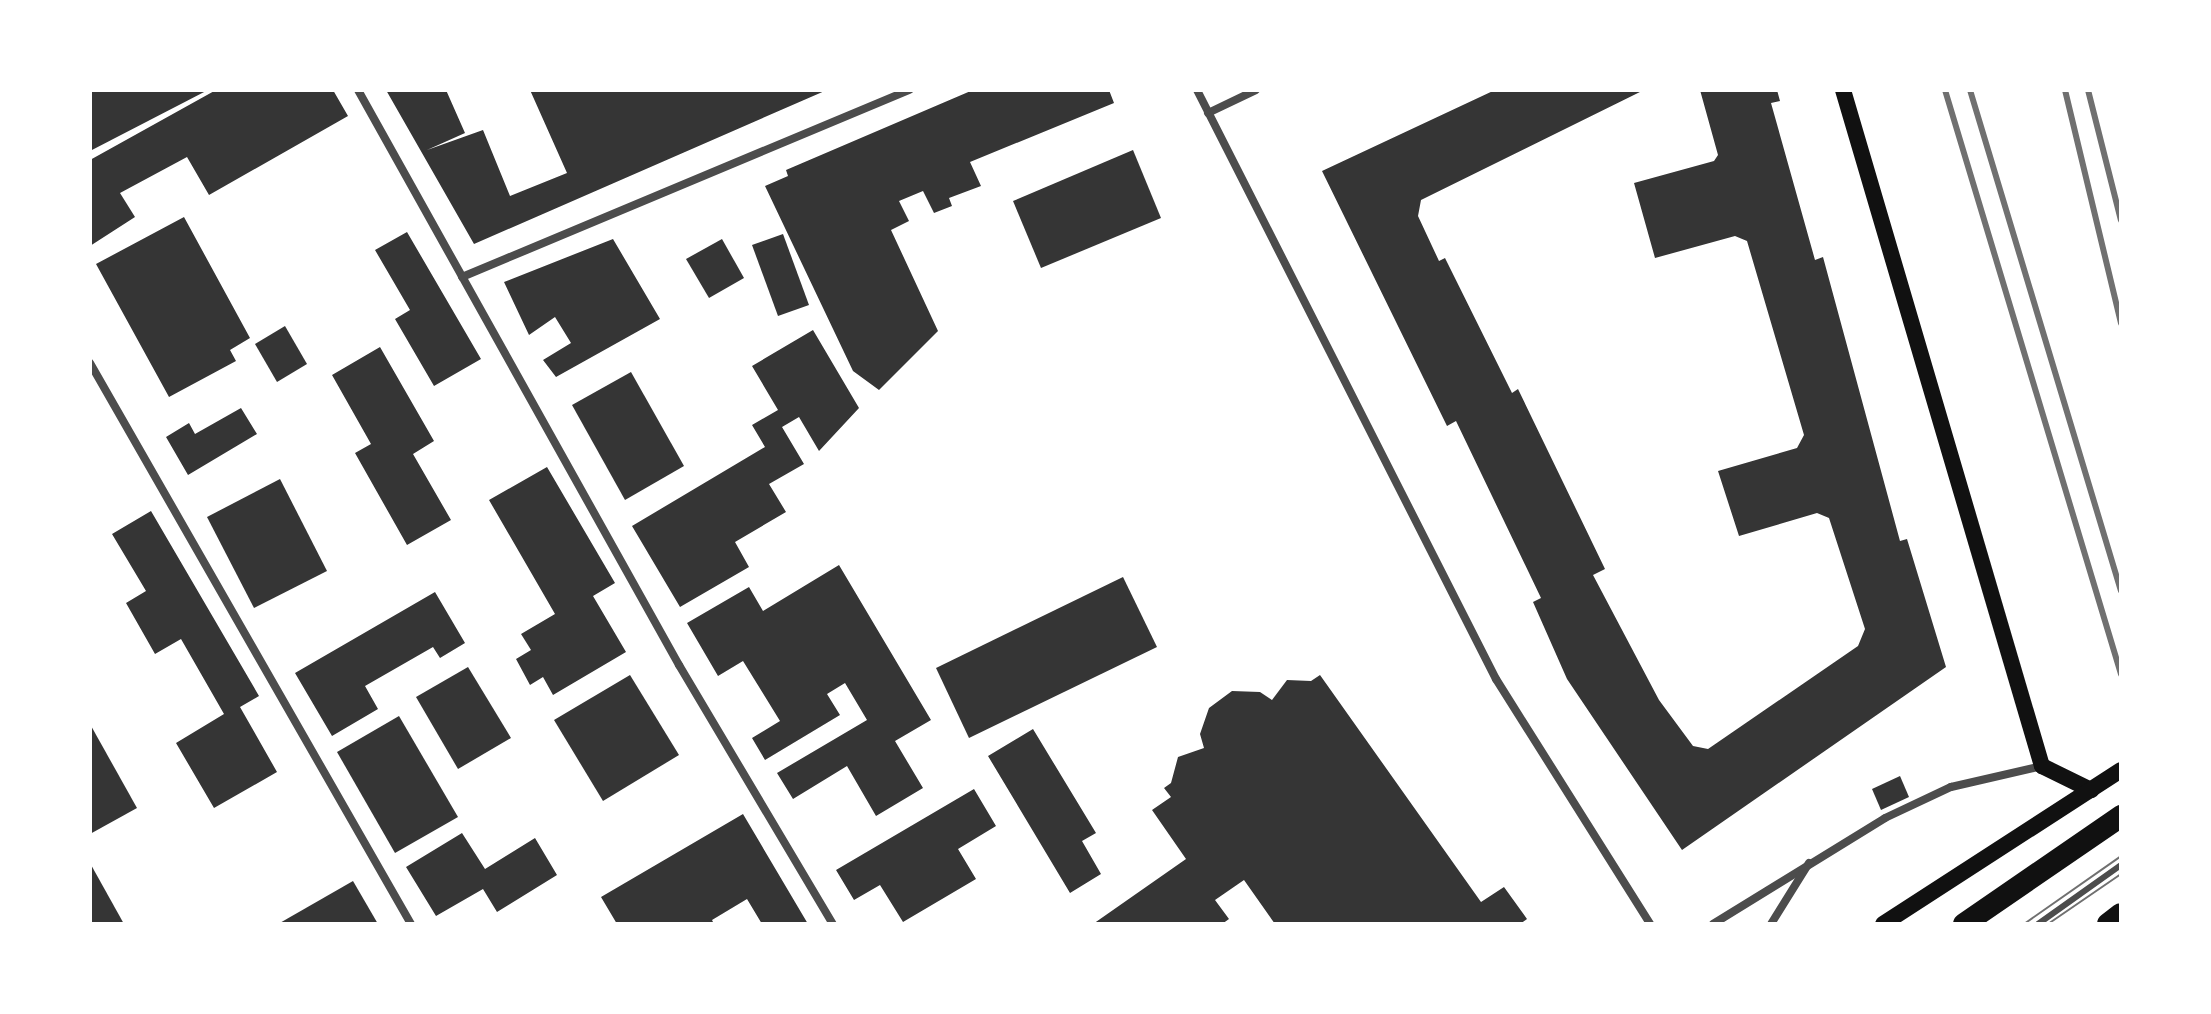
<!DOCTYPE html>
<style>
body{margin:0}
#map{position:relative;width:2211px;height:1014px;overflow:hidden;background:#fff;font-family:Cabin,sans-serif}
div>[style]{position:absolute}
.building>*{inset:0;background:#353535}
.service>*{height:6px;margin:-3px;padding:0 3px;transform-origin:3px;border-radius:3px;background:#4c4c4c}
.minor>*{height:8px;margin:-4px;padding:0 4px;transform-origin:4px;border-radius:4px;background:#4c4c4c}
.secondary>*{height:16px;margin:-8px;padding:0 8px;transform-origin:8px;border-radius:8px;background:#111}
.trunk>*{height:22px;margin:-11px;padding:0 11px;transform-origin:11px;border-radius:11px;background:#111}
.tram>*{height:2px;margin:-1px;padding:0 1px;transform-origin:1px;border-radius:1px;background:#707070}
.rail>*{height:6px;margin:-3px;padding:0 3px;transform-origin:3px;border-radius:3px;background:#707070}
span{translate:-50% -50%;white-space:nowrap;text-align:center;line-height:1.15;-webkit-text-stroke:6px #fff;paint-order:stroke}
.frame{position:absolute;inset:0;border:92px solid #fff;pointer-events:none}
</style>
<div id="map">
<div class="building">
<div style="clip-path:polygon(90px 90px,208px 90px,90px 151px)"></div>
<div style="clip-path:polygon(216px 90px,333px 90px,348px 116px,209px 195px,187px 157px,120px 193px,135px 217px,90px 246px,90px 160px)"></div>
<div style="clip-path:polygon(386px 90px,446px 90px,465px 133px,427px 150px,483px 130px,510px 196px,567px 173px,530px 90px,827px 90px,474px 244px)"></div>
<div style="clip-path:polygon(973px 90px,1109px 90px,1114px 103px,970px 162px,981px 186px,949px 198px,952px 206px,934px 213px,923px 191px,899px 201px,909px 221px,891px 230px,938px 331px,879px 390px,853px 371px,765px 186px,788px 176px,786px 170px)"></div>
<div style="clip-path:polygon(1495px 90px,1644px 90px,1421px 200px,1418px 216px,1439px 261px,1445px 258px,1512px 393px,1518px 389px,1605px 569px,1593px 575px,1659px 700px,1693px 746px,1708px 749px,1858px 646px,1865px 629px,1829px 518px,1817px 513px,1739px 536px,1718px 471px,1797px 448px,1804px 435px,1747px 241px,1735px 236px,1655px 258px,1634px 183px,1714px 161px,1718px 155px,1700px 90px,1777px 90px,1780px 101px,1771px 103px,1815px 260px,1823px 257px,1900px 541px,1907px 539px,1946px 667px,1682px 850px,1567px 679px,1533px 602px,1541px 598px,1456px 421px,1447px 426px,1322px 171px)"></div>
<div style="clip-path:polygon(1133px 150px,1161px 218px,1041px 268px,1013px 201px)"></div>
<div style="clip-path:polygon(184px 217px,250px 338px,230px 350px,236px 361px,169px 397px,96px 264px)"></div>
<div style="clip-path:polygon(407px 232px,481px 359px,434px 386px,395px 319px,410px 310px,375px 250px)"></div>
<div style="clip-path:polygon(783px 234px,809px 305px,778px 316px,752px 245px)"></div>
<div style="clip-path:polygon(613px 239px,660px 319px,556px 377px,543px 360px,571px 343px,555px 317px,529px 335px,504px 282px)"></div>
<div style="clip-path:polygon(722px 239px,744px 278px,709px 298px,686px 259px)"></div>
<div style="clip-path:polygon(285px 326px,307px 364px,277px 382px,255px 344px)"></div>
<div style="clip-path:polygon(813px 330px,859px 408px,819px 451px,799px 417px,782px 427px,804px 464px,769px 484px,786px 512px,735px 542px,749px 567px,680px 607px,632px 526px,765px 447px,752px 425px,778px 410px,752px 366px)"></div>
<div style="clip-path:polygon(380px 347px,434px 441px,413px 454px,451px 520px,407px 545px,355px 453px,371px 444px,332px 375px)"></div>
<div style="clip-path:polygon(631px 372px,684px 466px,625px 500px,572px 405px)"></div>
<div style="clip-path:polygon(241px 408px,257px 434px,188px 475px,166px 437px,189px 423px,195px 434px)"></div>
<div style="clip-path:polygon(547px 467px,615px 583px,593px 596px,626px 652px,553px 695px,543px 677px,530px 685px,516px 659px,531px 650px,521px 634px,555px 614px,489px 500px)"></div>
<div style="clip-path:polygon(280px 479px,327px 571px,254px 608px,207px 517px)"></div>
<div style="clip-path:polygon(151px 511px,259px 696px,240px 707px,277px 772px,214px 808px,176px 743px,224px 714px,181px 639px,155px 654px,126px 603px,146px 591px,112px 534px)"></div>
<div style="clip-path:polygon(839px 565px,931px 720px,895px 741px,923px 788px,876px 816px,847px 766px,793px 799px,777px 773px,867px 720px,845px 683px,827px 694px,840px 715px,765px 760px,752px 738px,780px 721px,743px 661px,718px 676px,687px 623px,749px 587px,763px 611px)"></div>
<div style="clip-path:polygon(1123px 577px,1157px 647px,969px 738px,936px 668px)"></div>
<div style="clip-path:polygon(435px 592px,465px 643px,440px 658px,433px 647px,365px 686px,378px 709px,332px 736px,295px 673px)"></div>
<div style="clip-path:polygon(468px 667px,511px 738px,458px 769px,416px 697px)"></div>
<div style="clip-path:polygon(630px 675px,679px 755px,603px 801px,554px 720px)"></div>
<div style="clip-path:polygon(1320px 675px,1481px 902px,1504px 887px,1527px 919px,1520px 924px,1275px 924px,1244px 880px,1215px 900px,1229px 919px,1222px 924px,1093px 924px,1186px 859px,1152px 810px,1171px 797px,1164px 788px,1171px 783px,1178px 757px,1204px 748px,1200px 734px,1209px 708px,1232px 691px,1260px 692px,1272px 700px,1287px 680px,1311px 681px)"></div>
<div style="clip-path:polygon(399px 716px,458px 817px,395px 853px,337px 752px)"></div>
<div style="clip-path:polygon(90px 724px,137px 808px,90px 834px)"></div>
<div style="clip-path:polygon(1033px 729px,1096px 833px,1082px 841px,1101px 874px,1070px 893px,988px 756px)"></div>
<div style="clip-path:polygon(1900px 776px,1909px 797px,1881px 810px,1872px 789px)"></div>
<div style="clip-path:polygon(974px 789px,996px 826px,958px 849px,976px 879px,903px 922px,880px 885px,854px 900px,836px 870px)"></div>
<div style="clip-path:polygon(743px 814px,808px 924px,762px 924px,747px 899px,712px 920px,714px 924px,617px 924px,601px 897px)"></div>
<div style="clip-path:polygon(462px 833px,485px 869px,535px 838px,557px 875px,497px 912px,483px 889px,436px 916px,406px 867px)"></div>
<div style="clip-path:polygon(90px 863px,124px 924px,90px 924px)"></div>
<div style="clip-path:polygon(353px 881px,378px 924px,278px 924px)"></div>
</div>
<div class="service">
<div style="left:2038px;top:924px;width:102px;rotate:-35.4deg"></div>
</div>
<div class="minor">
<div style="left:358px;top:90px;width:659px;rotate:60.83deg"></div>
<div style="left:679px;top:665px;width:301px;rotate:59.3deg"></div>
<div style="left:1197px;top:90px;width:661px;rotate:63.09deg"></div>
<div style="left:1496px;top:679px;width:289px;rotate:57.8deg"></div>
<div style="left:1208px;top:113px;width:53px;rotate:-25.6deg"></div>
<div style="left:462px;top:277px;width:485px;rotate:-22.7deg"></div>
<div style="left:90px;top:363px;width:646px;rotate:60.22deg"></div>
<div style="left:1713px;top:924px;width:202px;rotate:-31.6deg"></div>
<div style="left:1885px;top:818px;width:73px;rotate:-25.2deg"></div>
<div style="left:1951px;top:787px;width:93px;rotate:-13deg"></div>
<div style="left:1771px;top:924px;width:72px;rotate:-58.1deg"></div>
</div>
<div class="secondary">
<div style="left:1843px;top:90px;width:705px;rotate:73.6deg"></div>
<div style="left:2042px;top:766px;width:55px;rotate:26.1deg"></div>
<div style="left:1883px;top:924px;width:283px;rotate:-32.9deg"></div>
</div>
<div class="trunk">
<div style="left:1964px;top:924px;width:191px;rotate:-34.5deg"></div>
<div style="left:2108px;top:924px;width:16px;rotate:-38deg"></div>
</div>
<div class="tram">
<div style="left:2024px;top:924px;width:118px;rotate:-35deg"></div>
<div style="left:2048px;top:924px;width:88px;rotate:-34.4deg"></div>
</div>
<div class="rail">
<div style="left:1945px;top:90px;width:610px;rotate:73.23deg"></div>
<div style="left:1970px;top:90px;width:523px;rotate:73.23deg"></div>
<div style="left:2065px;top:90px;width:240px;rotate:76.5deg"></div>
<div style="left:2088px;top:90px;width:134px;rotate:75.8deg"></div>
</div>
<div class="frame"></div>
</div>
